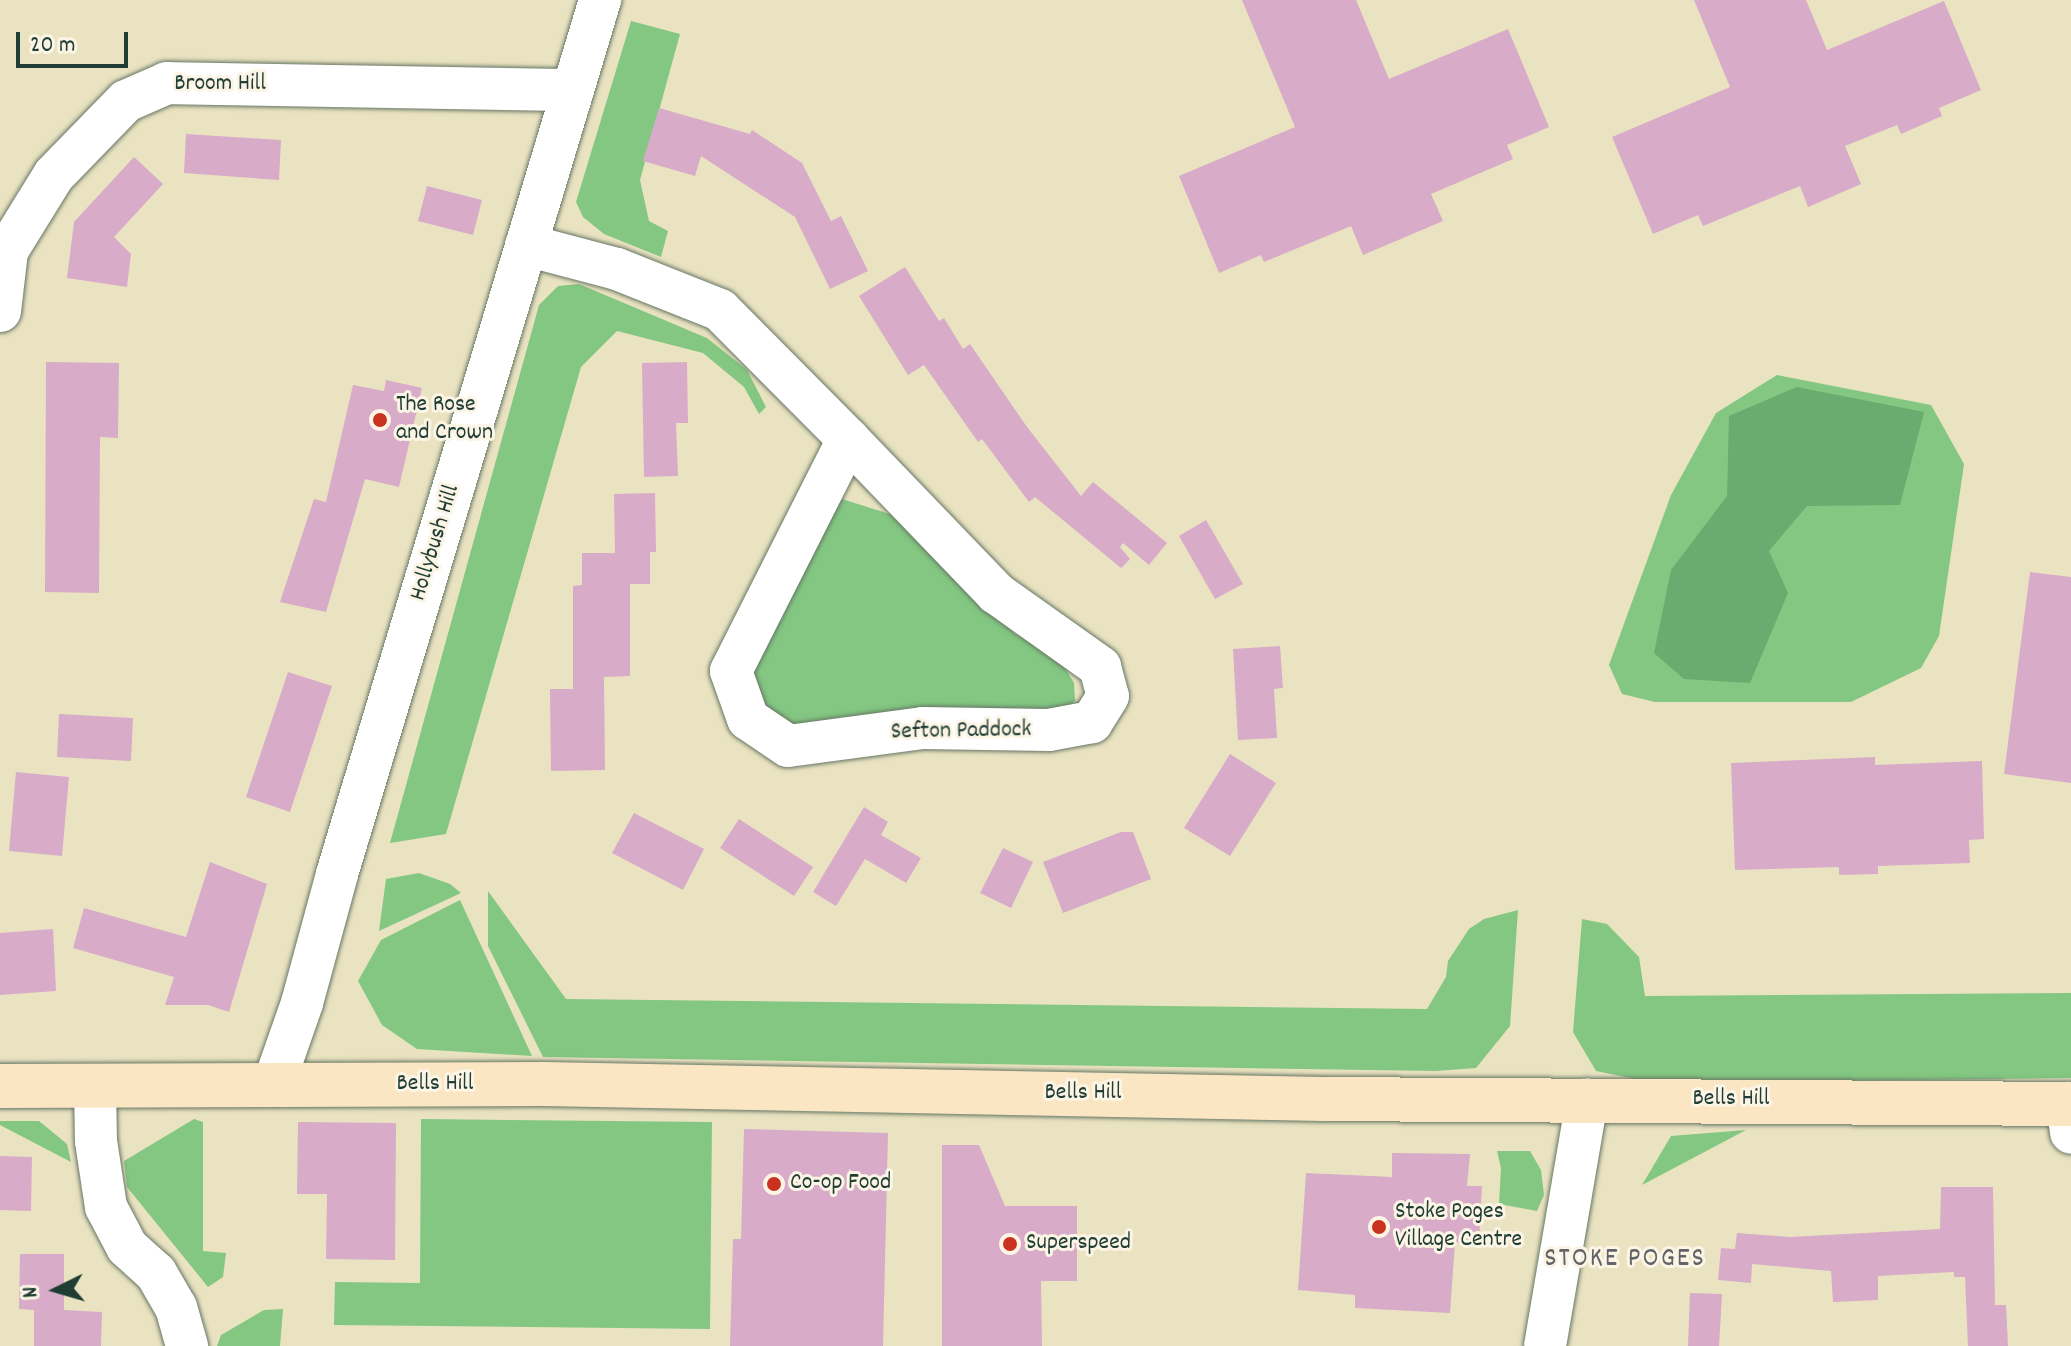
<!DOCTYPE html>
<style>
body{margin:0}
#map{position:relative;width:2071px;height:1346px;overflow:hidden;background:#eae3c1;font-family:Dekko,sans-serif}
div>[style]{position:absolute}
.green>*{inset:0;background:#83c782}
.forest>*{inset:0;background:#6aac70}
.building>*{inset:0;background:#d8abc8}
.roads{filter:drop-shadow(0 0 2px #667765) drop-shadow(0 0 2px #667765)}
.minor>*{height:42px;margin:-21px;padding:0 21px;transform-origin:21px;border-radius:21px;background:#fff}
.secondary>*{height:44px;margin:-22px;padding:0 22px;transform-origin:22px;border-radius:22px;background:#fbe6c4}
.dots>*{width:22px;height:22px;translate:-50% -50%;box-sizing:border-box;border:4px solid #fcf5e5;border-radius:50%}
span{translate:-50% -50%;white-space:nowrap;text-align:center;line-height:1.15;-webkit-text-stroke:6px #fcf5e5;paint-order:stroke}
.street-label{font-size:24px;color:#1f3d34}
.poi-label{font-size:24px;color:#1f3d34}
.left{translate:0 -50%;text-align:left}
.quarter-label{font-size:28px;color:#606468;letter-spacing:2px}
.north{position:absolute;left:16px;top:1250px;width:80px;height:80px;-webkit-text-stroke:6px #fcf5e5;paint-order:stroke;rotate:265deg;font-size:22px;font-weight:700;line-height:32px;text-align:center;color:#1f3d34}
.north::after{content:'';display:block;margin:auto;width:28px;height:36px;background:#1f3d34;clip-path:polygon(50% 0,100% 100%,50% 72%,0 100%)}
.scale{position:absolute;left:16px;top:32px;width:112px;height:36px;box-sizing:border-box;border:4px solid #1f3d34;border-top:0;padding-left:10px;font-size:24px;line-height:28px;white-space:nowrap;color:#1f3d34;-webkit-text-stroke:6px #fcf5e5;paint-order:stroke}
</style>
<div id="map">
<div class="green">
<div style="clip-path:polygon(631px 21px,680px 34px,640px 180px,649px 221px,668px 231px,661px 257px,604px 234px,583px 217px,576px 202px)"></div>
<div style="clip-path:polygon(579px 284px,707px 338px,747px 370px,766px 407px,759px 414px,744px 387px,703px 353px,617px 331px,581px 367px,446px 834px,390px 843px,539px 305px,558px 286px)"></div>
<div style="clip-path:polygon(1777px 375px,1931px 405px,1964px 464px,1939px 636px,1921px 668px,1851px 702px,1655px 702px,1622px 694px,1609px 665px,1671px 495px,1716px 413px)"></div>
<div style="clip-path:polygon(842px 499px,896px 516px,1014px 633px,1061px 661px,1074px 683px,1075px 701px,1058px 719px,782px 726px,756px 718px,743px 663px)"></div>
<div style="clip-path:polygon(419px 873px,450px 884px,461px 893px,379px 931px,386px 879px)"></div>
<div style="clip-path:polygon(488px 891px,566px 999px,1427px 1009px,1446px 977px,1448px 961px,1469px 929px,1484px 919px,1518px 910px,1510px 1026px,1476px 1068px,1436px 1071px,543px 1057px,488px 946px)"></div>
<div style="clip-path:polygon(460px 900px,532px 1056px,417px 1049px,382px 1025px,358px 981px,381px 940px)"></div>
<div style="clip-path:polygon(1582px 919px,1607px 924px,1639px 957px,1645px 996px,2071px 993px,2071px 1078px,1655px 1083px,1596px 1071px,1573px 1032px)"></div>
<div style="clip-path:polygon(194px 1119px,203px 1122px,203px 1251px,226px 1253px,223px 1277px,208px 1287px,127px 1187px,124px 1161px)"></div>
<div style="clip-path:polygon(421px 1119px,712px 1122px,710px 1329px,334px 1325px,335px 1282px,420px 1283px)"></div>
<div style="clip-path:polygon(0 1121px,39px 1121px,67px 1144px,71px 1162px,0 1125px)"></div>
<div style="clip-path:polygon(1746px 1130px,1642px 1185px,1671px 1136px)"></div>
<div style="clip-path:polygon(1497px 1151px,1530px 1151px,1541px 1170px,1544px 1195px,1537px 1211px,1499px 1204px,1501px 1168px)"></div>
<div style="clip-path:polygon(283px 1309px,280px 1346px,217px 1346px,221px 1335px,264px 1310px)"></div>
</div>
<div class="forest">
<div style="clip-path:polygon(1797px 387px,1924px 412px,1900px 505px,1807px 506px,1769px 551px,1788px 593px,1750px 683px,1684px 679px,1654px 653px,1671px 570px,1727px 496px,1729px 416px)"></div>
</div>
<div class="building">
<div style="clip-path:polygon(1242px 0,1356px 0,1389px 79px,1508px 29px,1549px 127px,1507px 145px,1513px 159px,1431px 194px,1443px 221px,1363px 255px,1351px 226px,1264px 262px,1261px 255px,1219px 273px,1179px 176px,1295px 127px)"></div>
<div style="clip-path:polygon(1694px 0,1806px 0,1827px 50px,1944px 1px,1981px 90px,1939px 108px,1942px 116px,1901px 134px,1897px 125px,1845px 146px,1861px 184px,1808px 207px,1800px 186px,1703px 226px,1698px 215px,1653px 234px,1612px 137px,1730px 87px)"></div>
<div style="clip-path:polygon(659px 108px,750px 134px,752px 130px,802px 163px,831px 221px,841px 216px,868px 271px,830px 289px,795px 217px,701px 156px,695px 176px,643px 161px)"></div>
<div style="clip-path:polygon(186px 134px,281px 140px,279px 180px,184px 173px)"></div>
<div style="clip-path:polygon(134px 157px,163px 184px,114px 237px,131px 254px,127px 287px,67px 278px,74px 222px)"></div>
<div style="clip-path:polygon(427px 186px,482px 200px,473px 235px,418px 221px)"></div>
<div style="clip-path:polygon(905px 267px,939px 321px,944px 318px,963px 349px,970px 344px,1027px 427px,1081px 496px,1093px 482px,1167px 543px,1149px 565px,1123px 543px,1120px 547px,1130px 559px,1121px 568px,1035px 497px,1029px 502px,982px 439px,978px 442px,924px 365px,908px 375px,859px 296px)"></div>
<div style="clip-path:polygon(46px 362px,119px 363px,118px 438px,100px 437px,99px 593px,45px 592px)"></div>
<div style="clip-path:polygon(687px 362px,688px 423px,676px 423px,678px 476px,644px 477px,642px 363px)"></div>
<div style="clip-path:polygon(386px 380px,422px 388px,399px 487px,365px 479px,326px 612px,280px 602px,314px 499px,326px 502px,353px 385px,384px 391px)"></div>
<div style="clip-path:polygon(655px 493px,656px 552px,650px 552px,650px 584px,630px 584px,630px 676px,604px 677px,605px 770px,551px 771px,550px 689px,573px 689px,573px 586px,582px 585px,582px 553px,615px 553px,614px 494px)"></div>
<div style="clip-path:polygon(1206px 520px,1243px 584px,1215px 599px,1179px 536px)"></div>
<div style="clip-path:polygon(2030px 572px,2071px 577px,2071px 783px,2004px 774px)"></div>
<div style="clip-path:polygon(1280px 646px,1283px 688px,1274px 689px,1277px 738px,1238px 740px,1233px 649px)"></div>
<div style="clip-path:polygon(288px 672px,332px 686px,290px 812px,246px 797px)"></div>
<div style="clip-path:polygon(59px 714px,133px 718px,131px 761px,57px 757px)"></div>
<div style="clip-path:polygon(1230px 754px,1276px 783px,1230px 856px,1184px 828px)"></div>
<div style="clip-path:polygon(1875px 757px,1875px 765px,1982px 761px,1984px 839px,1969px 840px,1970px 863px,1878px 866px,1878px 874px,1839px 875px,1839px 867px,1735px 870px,1731px 763px)"></div>
<div style="clip-path:polygon(16px 772px,69px 777px,62px 856px,9px 851px)"></div>
<div style="clip-path:polygon(864px 807px,888px 822px,881px 835px,921px 858px,906px 883px,865px 859px,836px 906px,813px 892px)"></div>
<div style="clip-path:polygon(634px 813px,704px 849px,683px 890px,612px 853px)"></div>
<div style="clip-path:polygon(739px 819px,813px 867px,794px 896px,720px 848px)"></div>
<div style="clip-path:polygon(1121px 832px,1133px 832px,1151px 879px,1063px 913px,1043px 862px)"></div>
<div style="clip-path:polygon(1003px 848px,1033px 862px,1011px 908px,980px 893px)"></div>
<div style="clip-path:polygon(210px 862px,267px 884px,229px 1012px,208px 1005px,165px 1005px,174px 977px,73px 948px,84px 908px,186px 937px)"></div>
<div style="clip-path:polygon(53px 929px,56px 991px,0 995px,0 933px)"></div>
<div style="clip-path:polygon(298px 1122px,396px 1123px,395px 1260px,326px 1259px,327px 1194px,297px 1194px)"></div>
<div style="clip-path:polygon(744px 1129px,888px 1133px,883px 1346px,730px 1346px,733px 1239px,741px 1239px)"></div>
<div style="clip-path:polygon(942px 1145px,979px 1145px,1005px 1206px,1077px 1206px,1077px 1281px,1041px 1281px,1042px 1346px,942px 1346px)"></div>
<div style="clip-path:polygon(1392px 1153px,1470px 1154px,1467px 1186px,1482px 1186px,1479px 1243px,1455px 1243px,1450px 1313px,1355px 1308px,1355px 1295px,1298px 1290px,1306px 1173px,1392px 1177px)"></div>
<div style="clip-path:polygon(0 1156px,32px 1157px,31px 1211px,0 1210px)"></div>
<div style="clip-path:polygon(1941px 1187px,1993px 1187px,1995px 1305px,2006px 1305px,2008px 1346px,1968px 1346px,1965px 1277px,1954px 1277px,1954px 1272px,1878px 1276px,1878px 1300px,1833px 1302px,1831px 1271px,1752px 1264px,1751px 1283px,1718px 1280px,1721px 1248px,1735px 1249px,1737px 1233px,1790px 1237px,1940px 1229px)"></div>
<div style="clip-path:polygon(20px 1254px,64px 1254px,64px 1310px,102px 1312px,101px 1346px,34px 1346px,34px 1310px,19px 1309px)"></div>
<div style="clip-path:polygon(1690px 1293px,1722px 1294px,1719px 1346px,1688px 1346px)"></div>
</div>
<div class="roads">
<div class="minor">
<div style="left:526px;top:245px;width:94px;rotate:14.8deg"></div>
<div style="left:617px;top:269px;width:111px;rotate:21.7deg"></div>
<div style="left:720px;top:310px;width:182px;rotate:45.2deg"></div>
<div style="left:848px;top:439px;width:214px;rotate:46.1deg"></div>
<div style="left:996px;top:593px;width:128px;rotate:35.4deg"></div>
<div style="left:1100px;top:667px;width:30px;rotate:75deg"></div>
<div style="left:1108px;top:696px;width:31px;rotate:122deg"></div>
<div style="left:1092px;top:722px;width:44px;rotate:169.5deg"></div>
<div style="left:1049px;top:730px;width:126px;rotate:-179.1deg"></div>
<div style="left:923px;top:728px;width:136px;rotate:172.4deg"></div>
<div style="left:788px;top:746px;width:48px;rotate:-146deg"></div>
<div style="left:748px;top:719px;width:51px;rotate:-109.5deg"></div>
<div style="left:731px;top:671px;width:260px;rotate:-63.2deg"></div>
<div style="left:0;top:311px;width:60px;rotate:-83.3deg"></div>
<div style="left:7px;top:251px;width:89px;rotate:-58.3deg"></div>
<div style="left:54px;top:175px;width:103px;rotate:-45.8deg"></div>
<div style="left:126px;top:101px;width:45px;rotate:-23.7deg"></div>
<div style="left:167px;top:83px;width:404px;rotate:1deg"></div>
<div style="left:95px;top:1086px;width:55px;rotate:89deg"></div>
<div style="left:96px;top:1141px;width:67px;rotate:81.4deg"></div>
<div style="left:106px;top:1207px;width:45px;rotate:62.3deg"></div>
<div style="left:127px;top:1247px;width:39px;rotate:42deg"></div>
<div style="left:156px;top:1273px;width:39px;rotate:60deg"></div>
<div style="left:176px;top:1307px;width:41px;rotate:74.2deg"></div>
<div style="left:273px;top:1086px;width:88px;rotate:-70.7deg"></div>
<div style="left:302px;top:1003px;width:134px;rotate:-74.8deg"></div>
<div style="left:337px;top:874px;width:913px;rotate:-73.25deg"></div>
<div style="left:2067px;top:1103px;width:30px;rotate:82deg"></div>
<div style="left:1545px;top:1346px;width:250px;rotate:-80.3deg"></div>
</div>
<div class="secondary">
<div style="left:0;top:1086px;width:544px;rotate:-0.21deg"></div>
<div style="left:544px;top:1084px;width:779px;rotate:1.1deg"></div>
<div style="left:1323px;top:1099px;width:748px;rotate:0.38deg"></div>
</div>
</div>
<div class="dots">
<div style="left:380px;top:420px;background:#c8321e"></div>
<div style="left:774px;top:1184px;background:#c8321e"></div>
<div style="left:1379px;top:1227px;background:#c8321e"></div>
<div style="left:1010px;top:1244px;background:#c8321e"></div>
</div>
<div class="street-label">
<span style="left:220px;top:85px">Broom Hill</span>
<span style="left:436px;top:543px;rotate:-73deg">Hollybush Hill</span>
<span style="left:961px;top:732px;rotate:-1deg">Sefton Paddock</span>
<span style="left:435px;top:1085px">Bells Hill</span>
<span style="left:1083px;top:1094px">Bells Hill</span>
<span style="left:1731px;top:1100px">Bells Hill</span>
</div>
<div class="poi-label">
<span class="left" style="left:396px;top:420px">The Rose<br>and Crown</span>
<span class="left" style="left:790px;top:1184px">Co-op Food</span>
<span class="left" style="left:1395px;top:1227px">Stoke Poges<br>Village Centre</span>
<span class="left" style="left:1026px;top:1244px">Superspeed</span>
</div>
<div class="quarter-label">
<span style="left:1625px;top:1260px">STOKE POGES</span>
</div>
<div class="north">N</div>
<div class="scale">20 m</div>
</div>
